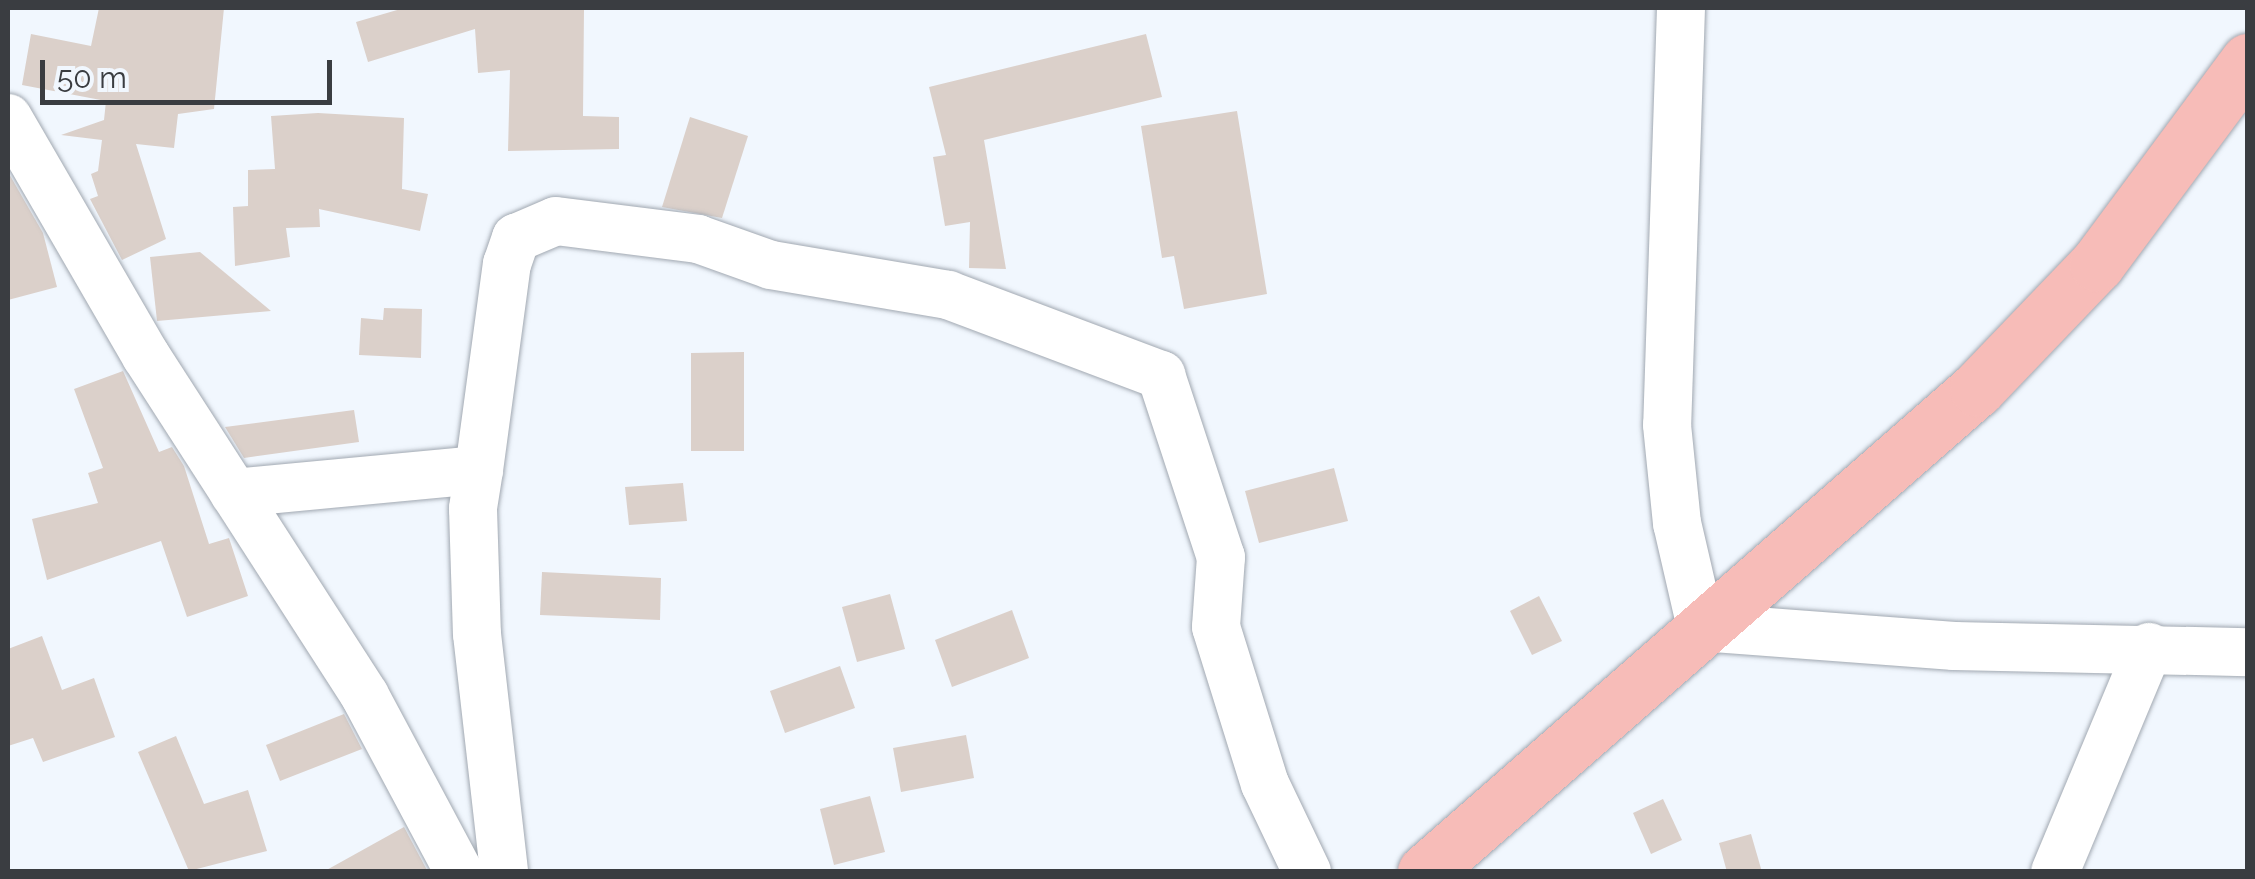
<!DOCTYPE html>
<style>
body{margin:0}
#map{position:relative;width:2255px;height:879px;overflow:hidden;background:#f1f7fe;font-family:Raleway,sans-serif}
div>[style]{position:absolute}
.building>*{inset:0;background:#dbd0ca}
.roads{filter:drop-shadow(0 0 2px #a1a8b1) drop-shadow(0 0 2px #a1a8b1)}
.street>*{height:48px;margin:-24px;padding:0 24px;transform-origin:24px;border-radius:24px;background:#fff}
.primary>*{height:55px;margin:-27.5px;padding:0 27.5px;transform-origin:27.5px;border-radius:27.5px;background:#f7bcb8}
span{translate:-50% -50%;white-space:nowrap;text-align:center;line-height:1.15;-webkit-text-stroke:8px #f1f7fe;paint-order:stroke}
.frame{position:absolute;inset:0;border:10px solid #3a3d41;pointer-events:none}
.scale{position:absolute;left:40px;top:60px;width:292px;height:45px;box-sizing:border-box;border:5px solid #3a3d41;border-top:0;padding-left:12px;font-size:30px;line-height:35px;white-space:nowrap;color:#3a3d41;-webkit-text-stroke:8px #f1f7fe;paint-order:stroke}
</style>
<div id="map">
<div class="building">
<div style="clip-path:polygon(99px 8px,224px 8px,214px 109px,178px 114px,174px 148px,136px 144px,166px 239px,122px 260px,90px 199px,98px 196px,91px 174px,98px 171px,102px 140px,61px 135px,104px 120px,106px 101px,22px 85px,31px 34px,91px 46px)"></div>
<div style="clip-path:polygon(404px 8px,584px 9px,583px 116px,619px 117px,619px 149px,508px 151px,510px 70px,478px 73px,475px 29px,368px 62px,356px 22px)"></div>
<div style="clip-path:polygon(1146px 34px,1162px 97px,984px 140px,1006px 269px,969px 268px,970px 222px,945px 226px,933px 157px,946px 155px,929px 87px)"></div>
<div style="clip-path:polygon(1237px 111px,1267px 294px,1184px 309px,1174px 256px,1162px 258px,1141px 126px)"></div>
<div style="clip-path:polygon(318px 113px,404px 118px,402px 189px,428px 194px,420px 231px,319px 209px,320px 227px,286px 228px,290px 257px,235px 266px,233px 207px,248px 206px,248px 170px,275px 169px,271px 116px)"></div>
<div style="clip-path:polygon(690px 117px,748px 136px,722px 218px,662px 207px)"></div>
<div style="clip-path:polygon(8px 172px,43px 233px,57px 287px,8px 300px)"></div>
<div style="clip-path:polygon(200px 252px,271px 311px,157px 321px,150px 257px)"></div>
<div style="clip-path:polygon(384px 308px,422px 309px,421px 358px,359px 355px,361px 318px,383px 320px)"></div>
<div style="clip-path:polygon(744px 352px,744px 451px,691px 451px,691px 353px)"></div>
<div style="clip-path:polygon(123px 371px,159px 452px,172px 447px,184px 466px,209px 544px,229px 538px,248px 596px,187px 617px,161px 541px,47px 580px,32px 519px,98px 503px,88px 473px,103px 468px,74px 389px)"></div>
<div style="clip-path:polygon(354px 410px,359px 442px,244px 458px,225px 427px)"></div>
<div style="clip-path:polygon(1334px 468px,1348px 521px,1259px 543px,1245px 491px)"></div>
<div style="clip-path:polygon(683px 483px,687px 521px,629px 525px,625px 487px)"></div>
<div style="clip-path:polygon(542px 572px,661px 578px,660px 620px,540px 615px)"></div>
<div style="clip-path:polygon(890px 594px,905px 649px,857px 662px,842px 607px)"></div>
<div style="clip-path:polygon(1539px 596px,1562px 641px,1532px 655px,1510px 611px)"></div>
<div style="clip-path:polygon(1012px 610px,1029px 658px,952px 687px,935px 640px)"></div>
<div style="clip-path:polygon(42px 636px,62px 690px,94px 678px,115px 737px,43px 762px,33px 738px,8px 746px,8px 649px)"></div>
<div style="clip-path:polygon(840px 666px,855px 708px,785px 733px,770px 691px)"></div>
<div style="clip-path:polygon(344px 714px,362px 749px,280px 781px,266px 745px)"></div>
<div style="clip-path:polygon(966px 735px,974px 778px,901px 792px,893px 748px)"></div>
<div style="clip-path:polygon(176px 736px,204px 804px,248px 790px,267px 851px,189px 871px,138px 752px)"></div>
<div style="clip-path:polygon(870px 796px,885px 852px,834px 865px,820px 809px)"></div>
<div style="clip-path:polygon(1663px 799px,1682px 840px,1651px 854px,1633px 813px)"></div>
<div style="clip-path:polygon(404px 827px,428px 872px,323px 872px)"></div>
<div style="clip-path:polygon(1751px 834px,1762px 872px,1727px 872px,1719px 843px)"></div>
</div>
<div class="roads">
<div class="street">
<div style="left:1681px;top:8px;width:417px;rotate:91.9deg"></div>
<div style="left:1667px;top:425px;width:99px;rotate:84.2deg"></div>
<div style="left:1677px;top:523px;width:107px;rotate:77deg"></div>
<div style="left:1701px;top:627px;width:254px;rotate:4.3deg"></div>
<div style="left:1954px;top:646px;width:294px;rotate:1.2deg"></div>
<div style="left:8px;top:118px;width:275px;rotate:59.9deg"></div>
<div style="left:146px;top:356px;width:404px;rotate:57.2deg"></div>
<div style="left:365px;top:696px;width:200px;rotate:61.9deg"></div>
<div style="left:479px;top:470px;width:39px;rotate:99deg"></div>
<div style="left:473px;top:509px;width:125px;rotate:88.2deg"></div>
<div style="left:477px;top:634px;width:240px;rotate:83.5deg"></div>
<div style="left:234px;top:493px;width:246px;rotate:-5.4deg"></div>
<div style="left:479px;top:470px;width:208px;rotate:-82.3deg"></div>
<div style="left:507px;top:264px;width:28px;rotate:-71deg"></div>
<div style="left:516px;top:238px;width:43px;rotate:-23deg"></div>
<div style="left:556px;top:221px;width:143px;rotate:7.2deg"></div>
<div style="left:698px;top:239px;width:77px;rotate:19.6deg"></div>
<div style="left:771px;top:265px;width:180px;rotate:9.6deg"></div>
<div style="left:948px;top:295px;width:228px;rotate:20.6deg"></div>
<div style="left:1161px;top:375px;width:192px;rotate:71.8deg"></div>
<div style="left:1221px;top:557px;width:70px;rotate:94.1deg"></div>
<div style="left:1216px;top:627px;width:164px;rotate:72.7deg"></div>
<div style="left:1265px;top:784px;width:98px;rotate:64.5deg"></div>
<div style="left:2055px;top:872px;width:244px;rotate:-67.3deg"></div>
</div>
<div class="primary">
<div style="left:1425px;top:872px;width:733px;rotate:-41.19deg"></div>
<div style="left:1977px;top:389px;width:173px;rotate:-46.2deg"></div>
<div style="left:2097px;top:264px;width:253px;rotate:-53.4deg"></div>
</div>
</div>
<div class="frame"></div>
<div class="scale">50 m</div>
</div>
